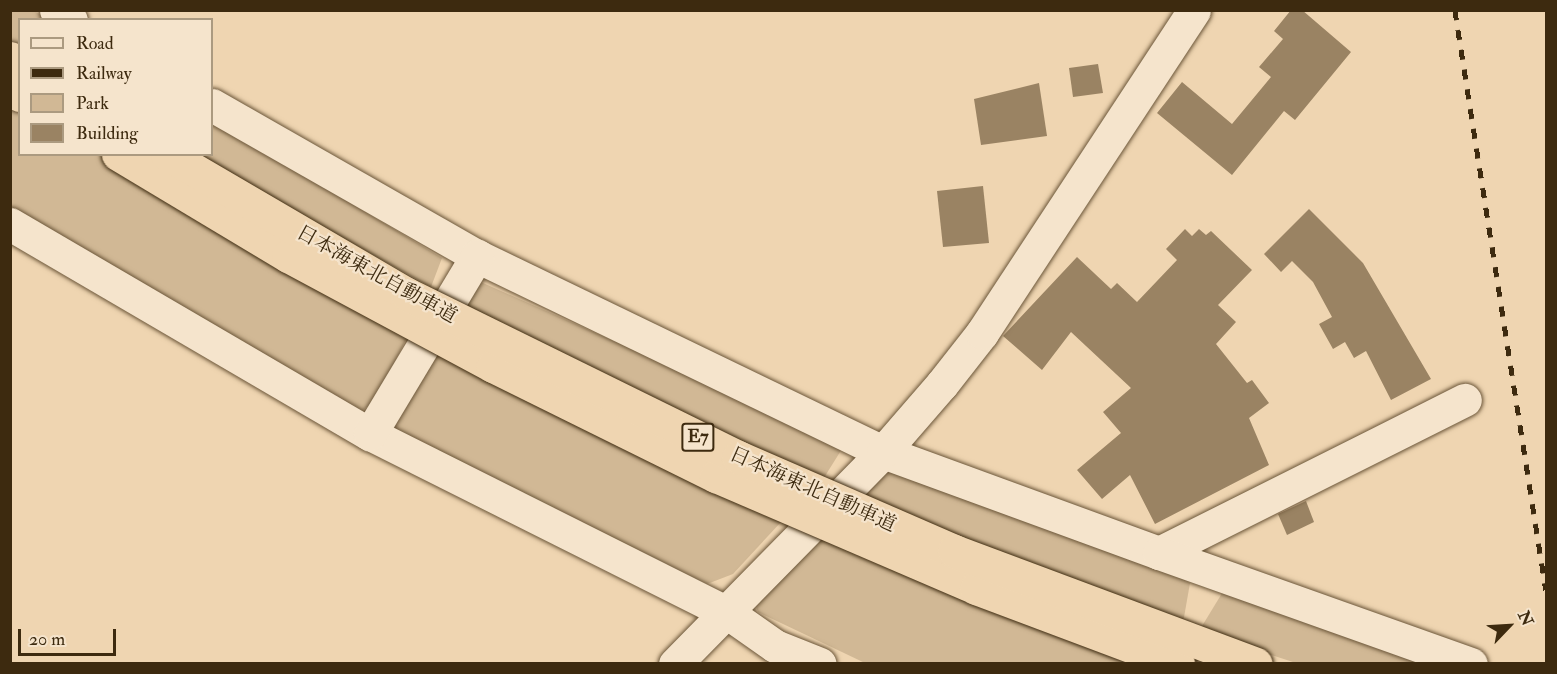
<!DOCTYPE html>
<meta charset="utf-8">
<style>
body{margin:0}
#map{position:relative;width:1557px;height:674px;overflow:hidden;background:#efd5b1;font-family:"IM FELL Double Pica","Noto Serif JP",serif}
div>[style]{position:absolute}
.green>*{inset:0;background:#d1b895}
.building>*{inset:0;background:#9a8363}
.roads{filter:drop-shadow(0 0 2px #6a5538) drop-shadow(0 0 2px #6a5538)}
.street>*{height:33px;margin:-16.5px;padding:0 16.5px;transform-origin:16.5px;border-radius:16.5px;background:#f5e4cc}
.highway>*{height:33px;margin:-16.5px;padding:0 16.5px;transform-origin:16.5px;border-radius:16.5px;background:#efd5b1}
.rail>*{height:4.5px;margin-top:-2.25px;transform-origin:0;background:repeating-linear-gradient(90deg,#3d2a0f 0 10px,transparent 0 20px)}
.bridges{filter:drop-shadow(0 0 2px #3d2a0f) drop-shadow(0 0 2px #3d2a0f)}
.highway-bridge>*{height:33px;margin:-16.5px;padding:0 16.5px;transform-origin:16.5px;border-radius:16.5px;background:#efd5b1}
span{translate:-50% -50%;white-space:nowrap;text-align:center;line-height:1.15;-webkit-text-stroke:4.5px #f5e4cc;paint-order:stroke}
.shield-label span{padding:2px 4px;background:#f5e4cc;border:2px solid;border-radius:4px;-webkit-text-stroke-width:0}
.shield-label{font-size:18px;color:#3d2a0f;font-weight:700}
.street-label{font-size:20px;color:#3d2a0f}
.frame{position:absolute;inset:0;border:12px solid #3d2a0f;pointer-events:none}
.legend{position:absolute;left:18px;top:18px;width:195px;height:138px;box-sizing:border-box;background:#f5e4cc;border:2px solid #ab9a80;margin:0;padding:8px 10px;list-style:none;font-size:18px;color:#3d2a0f}
.legend li{display:flex;align-items:center;gap:12px;height:30px}
.legend b{width:30px;border:2px solid #ab9a80}
.north{position:absolute;left:1479px;top:596px;width:60px;height:60px;-webkit-text-stroke:4px #f5e4cc;paint-order:stroke;rotate:65deg;font-size:16px;font-weight:700;line-height:24px;text-align:center;color:#3d2a0f}
.north::after{content:'';display:block;margin:auto;width:21px;height:27px;background:#3d2a0f;clip-path:polygon(50% 0,100% 100%,50% 72%,0 100%)}
.scale{position:absolute;left:18px;top:629px;width:98px;height:27px;box-sizing:border-box;border:3px solid #3d2a0f;border-top:0;padding-left:8px;font-size:18px;line-height:21px;white-space:nowrap;color:#3d2a0f;-webkit-text-stroke:4px #f5e4cc;paint-order:stroke}
</style>
<div id="map">
<div class="green">
<div style="clip-path:polygon(10px 11px,34px 11px,49px 19px,20px 20px,19px 47px,11px 41px)"></div>
<div style="clip-path:polygon(10px 100px,19px 105px,20px 154px,101px 155px,406px 339px,377px 400px,354px 416px,11px 213px)"></div>
<div style="clip-path:polygon(212px 120px,442px 258px,431px 287px,194px 155px,212px 154px)"></div>
<div style="clip-path:polygon(474px 279px,845px 444px,822px 481px,457px 304px)"></div>
<div style="clip-path:polygon(428px 349px,781px 522px,733px 574px,707px 584px,396px 438px,393px 418px)"></div>
<div style="clip-path:polygon(888px 464px,1158px 565px,1190px 583px,1183px 623px,854px 495px)"></div>
<div style="clip-path:polygon(814px 536px,1086px 645px,1129px 663px,865px 663px,758px 612px,755px 604px)"></div>
<div style="clip-path:polygon(1224px 590px,1452px 663px,1296px 663px,1199px 631px)"></div>
</div>
<div class="building">
<div style="clip-path:polygon(1291px 10px,1302px 10px,1351px 52px,1295px 120px,1284px 111px,1232px 175px,1157px 113px,1182px 82px,1232px 124px,1271px 77px,1259px 67px,1283px 39px,1274px 31px)"></div>
<div style="clip-path:polygon(1098px 64px,1103px 93px,1073px 97px,1069px 68px)"></div>
<div style="clip-path:polygon(1039px 83px,1047px 136px,981px 145px,974px 99px)"></div>
<div style="clip-path:polygon(983px 186px,989px 243px,943px 247px,937px 191px)"></div>
<div style="clip-path:polygon(1309px 209px,1363px 263px,1431px 379px,1391px 400px,1366px 351px,1354px 358px,1345px 342px,1333px 349px,1319px 324px,1332px 317px,1313px 282px,1292px 261px,1281px 272px,1264px 254px)"></div>
<div style="clip-path:polygon(1185px 229px,1192px 236px,1199px 229px,1206px 235px,1211px 231px,1252px 270px,1218px 305px,1236px 322px,1216px 344px,1247px 383px,1252px 380px,1269px 403px,1249px 418px,1269px 465px,1155px 524px,1130px 475px,1102px 499px,1077px 470px,1121px 433px,1103px 412px,1131px 388px,1071px 332px,1042px 370px,1003px 336px,1077px 257px,1111px 289px,1117px 283px,1137px 302px,1177px 260px,1166px 249px)"></div>
<div style="clip-path:polygon(1306px 501px,1314px 522px,1287px 535px,1278px 514px)"></div>
</div>
<div class="roads">
<div class="street">
<div style="left:56px;top:10px;width:18px;rotate:34deg"></div>
<div style="left:212px;top:105px;width:305px;rotate:29.7deg"></div>
<div style="left:477px;top:256px;width:451px;rotate:25.8deg"></div>
<div style="left:883px;top:452px;width:294px;rotate:20.1deg"></div>
<div style="left:1159px;top:553px;width:342px;rotate:-26.6deg"></div>
<div style="left:10px;top:224px;width:417px;rotate:30.3deg"></div>
<div style="left:370px;top:434px;width:400px;rotate:26.6deg"></div>
<div style="left:728px;top:613px;width:57px;rotate:35.1deg"></div>
<div style="left:775px;top:646px;width:48px;rotate:21.8deg"></div>
<div style="left:370px;top:434px;width:208px;rotate:-59deg"></div>
<div style="left:1159px;top:553px;width:331px;rotate:19.6deg"></div>
<div style="left:675px;top:664px;width:297px;rotate:-45.5deg"></div>
<div style="left:883px;top:452px;width:90px;rotate:-49.1deg"></div>
<div style="left:942px;top:384px;width:65px;rotate:-51.9deg"></div>
<div style="left:982px;top:333px;width:386px;rotate:-56.7deg"></div>
</div>
<div class="highway">
<div style="left:10px;top:58px;width:12px;rotate:31deg"></div>
<div style="left:10px;top:90px;width:11px;rotate:27deg"></div>
</div>
</div>
<div class="rail">
<div style="left:1455px;top:10px;width:587px;rotate:81.08deg"></div>
</div>
<div class="bridges">
<div class="highway-bridge">
<div style="left:118px;top:154px;width:198px;rotate:31deg"></div>
<div style="left:288px;top:256px;width:233px;rotate:28.2deg"></div>
<div style="left:493px;top:366px;width:249px;rotate:26.3deg"></div>
<div style="left:716px;top:476px;width:283px;rotate:23.3deg"></div>
<div style="left:976px;top:588px;width:216px;rotate:20.6deg"></div>
<div style="left:167px;top:154px;width:278px;rotate:30.3deg"></div>
<div style="left:407px;top:294px;width:369px;rotate:26.2deg"></div>
<div style="left:738px;top:457px;width:236px;rotate:23.5deg"></div>
<div style="left:954px;top:551px;width:322px;rotate:20.5deg"></div>
</div>
</div>
<div class="shield-label">
<span style="left:698px;top:437px">E7</span>
</div>
<div class="street-label">
<span style="left:377px;top:274px;rotate:29deg">日本海東北自動車道</span>
<span style="left:813px;top:489px;rotate:24deg">日本海東北自動車道</span>
</div>
<div class="frame"></div>
<ul class="legend">
<li><b style="height:8px;background:#f5e4cc"></b>Road</li>
<li><b style="height:8px;background:#3d2a0f"></b>Railway</li>
<li><b style="height:16px;background:#d1b895"></b>Park</li>
<li><b style="height:16px;background:#9a8363"></b>Building</li>
</ul>
<div class="north">N</div>
<div class="scale">20 m</div>
</div>
